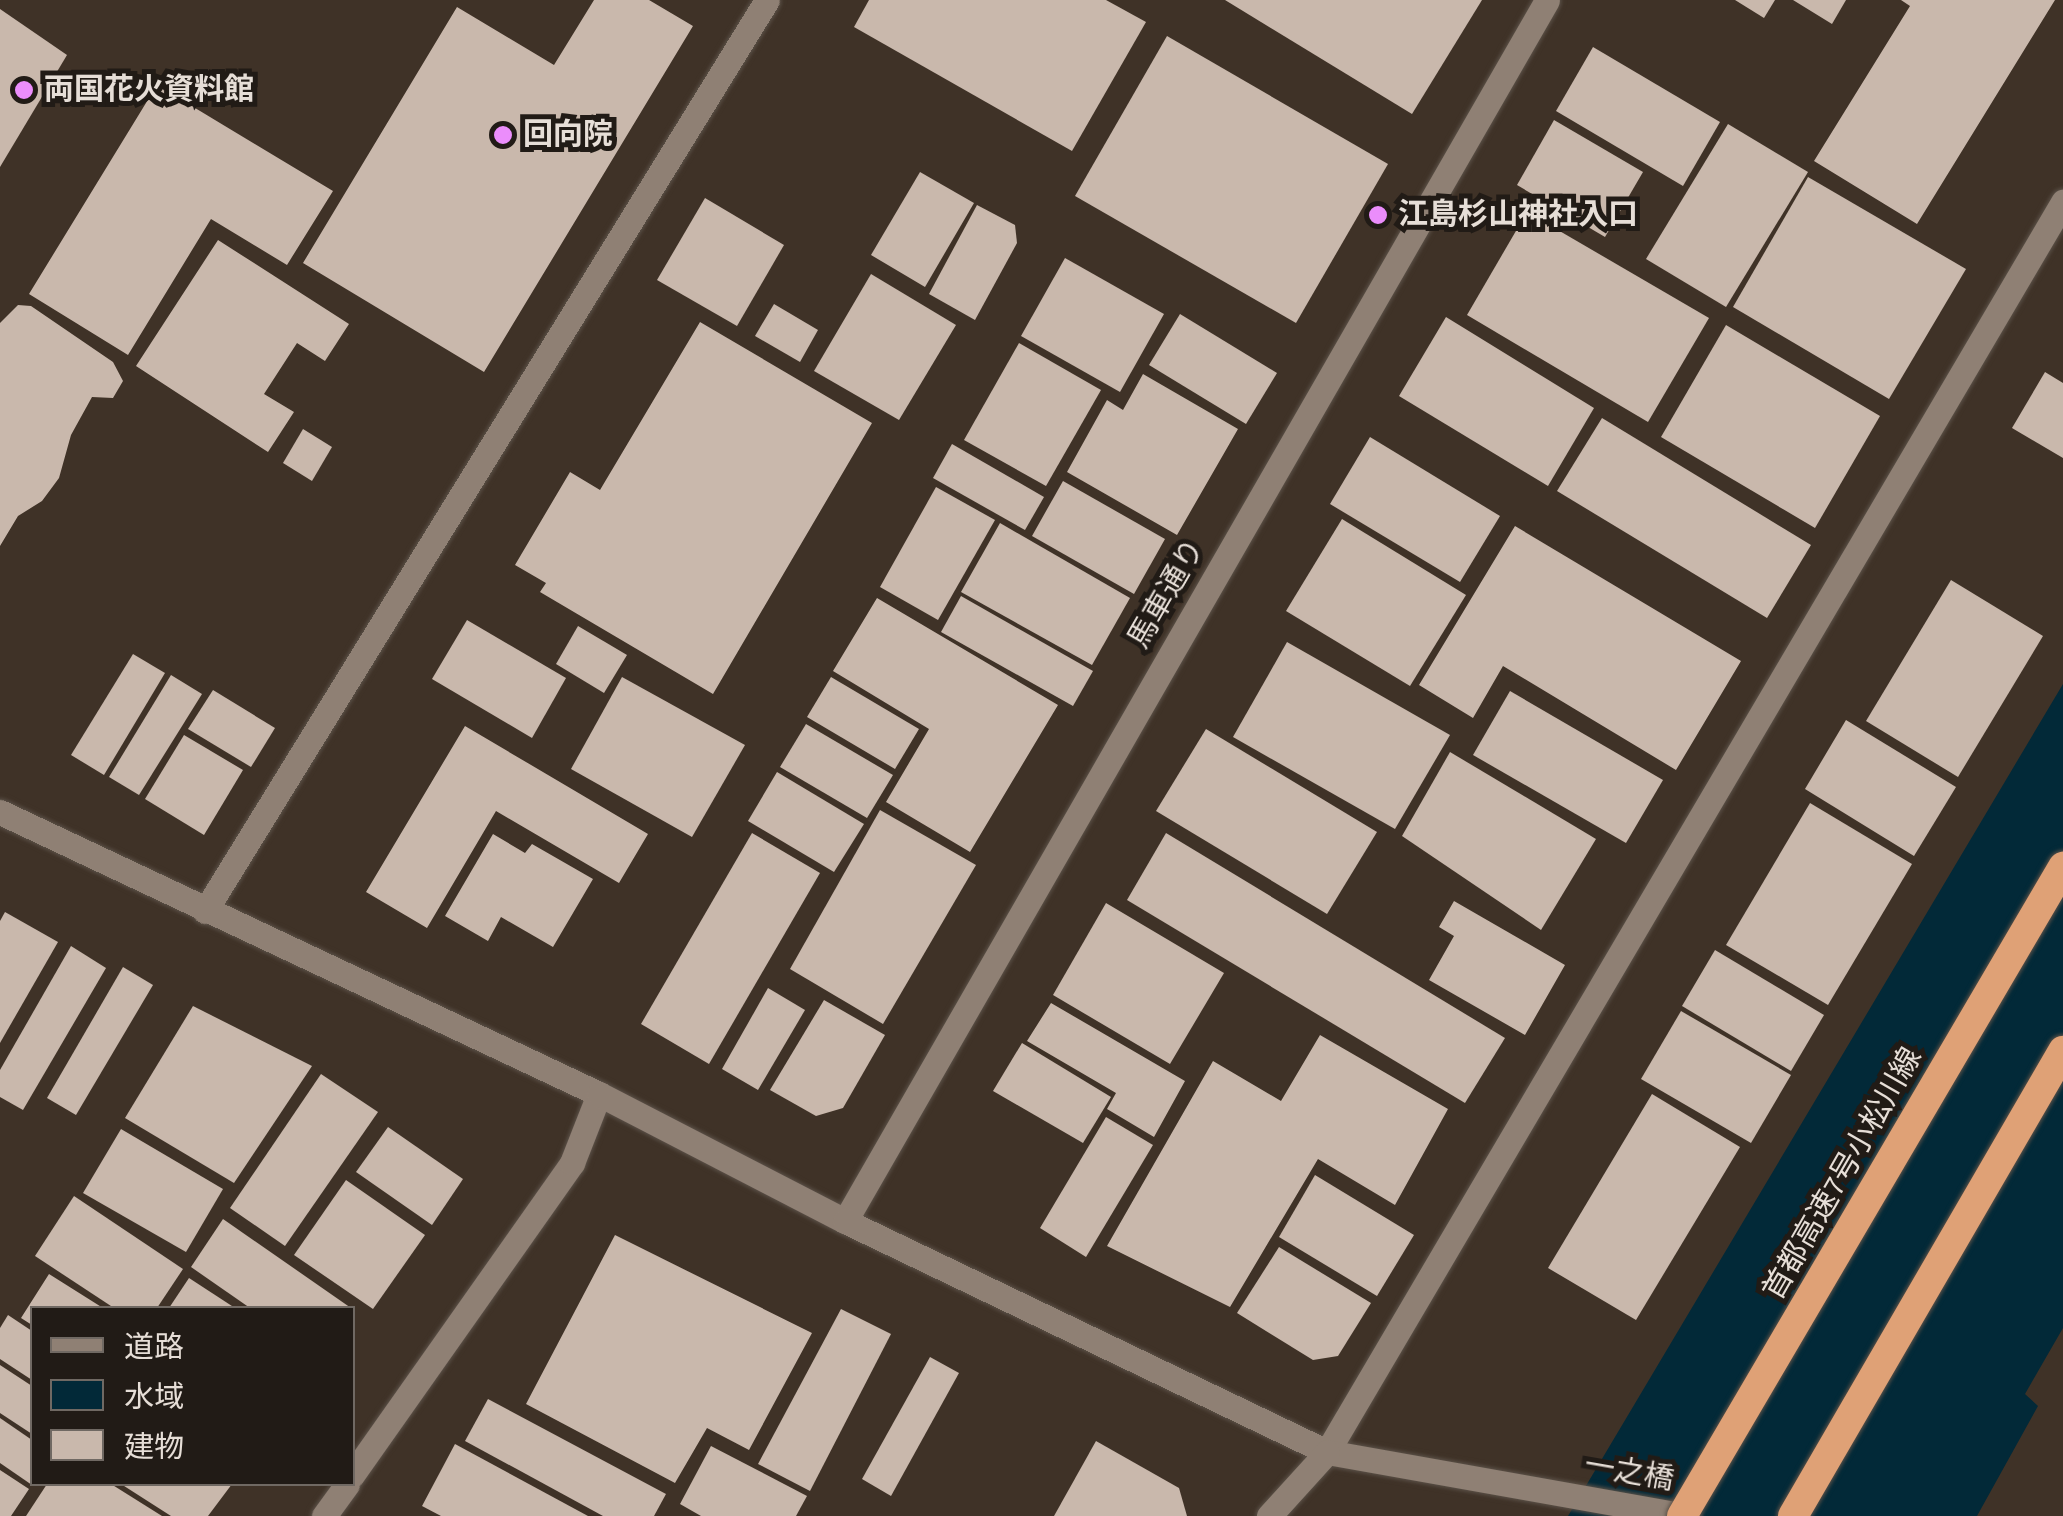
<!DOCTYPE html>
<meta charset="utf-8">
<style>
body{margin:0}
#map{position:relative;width:2063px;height:1516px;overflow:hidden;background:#3f3227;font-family:"Source Sans 3","Noto Sans JP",sans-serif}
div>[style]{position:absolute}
.water>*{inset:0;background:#022938}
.building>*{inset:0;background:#c9b8ac}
.roads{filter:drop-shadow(0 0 2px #5b5148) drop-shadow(0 0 2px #5b5148)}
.street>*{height:25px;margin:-12.5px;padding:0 12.5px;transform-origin:12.5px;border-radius:12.5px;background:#8f8074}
.secondary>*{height:25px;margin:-12.5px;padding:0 12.5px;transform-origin:12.5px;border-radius:12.5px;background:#8f8074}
.highway>*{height:30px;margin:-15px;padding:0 15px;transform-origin:15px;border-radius:15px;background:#dfa176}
.bridges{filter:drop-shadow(0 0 2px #5b5148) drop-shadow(0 0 2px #5b5148)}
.highway-bridge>*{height:30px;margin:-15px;padding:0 15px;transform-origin:15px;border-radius:15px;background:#dfa176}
.dots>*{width:28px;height:28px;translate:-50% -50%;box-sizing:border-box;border:5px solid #211b16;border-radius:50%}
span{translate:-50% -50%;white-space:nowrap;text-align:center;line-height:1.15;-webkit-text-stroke:10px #211b16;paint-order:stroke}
.poi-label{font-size:30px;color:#e6ded7;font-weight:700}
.left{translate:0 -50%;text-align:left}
.street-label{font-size:30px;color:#e6ded7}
.legend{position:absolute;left:30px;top:1306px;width:325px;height:180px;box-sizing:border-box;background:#211b16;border:2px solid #706963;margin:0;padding:12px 18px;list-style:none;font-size:30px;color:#e6ded7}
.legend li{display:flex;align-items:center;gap:20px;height:50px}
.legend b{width:50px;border:2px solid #706963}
</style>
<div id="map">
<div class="water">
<div style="clip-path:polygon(2063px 684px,2063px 1328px,2025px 1394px,2038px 1406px,1977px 1516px,1568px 1516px)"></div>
</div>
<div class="building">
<div style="clip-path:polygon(594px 0,649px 0,693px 26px,484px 372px,303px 263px,457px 7px,554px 65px)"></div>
<div style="clip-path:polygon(869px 0,1106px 0,1146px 22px,1072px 151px,854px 27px)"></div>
<div style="clip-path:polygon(1225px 0,1482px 0,1412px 114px)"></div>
<div style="clip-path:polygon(1735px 0,1775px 0,1764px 18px)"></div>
<div style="clip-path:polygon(1793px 0,1846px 0,1832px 24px)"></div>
<div style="clip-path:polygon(1901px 0,2055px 0,1917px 224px,1814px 161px,1910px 6px)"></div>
<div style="clip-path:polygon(0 9px,67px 55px,0 167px)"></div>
<div style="clip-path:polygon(1167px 36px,1388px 164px,1296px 323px,1075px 196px)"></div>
<div style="clip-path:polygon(1593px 47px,1720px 122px,1683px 186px,1556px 111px)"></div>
<div style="clip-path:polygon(157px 85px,333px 191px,287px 265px,211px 219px,128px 355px,29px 294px)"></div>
<div style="clip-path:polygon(1554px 120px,1643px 172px,1605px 237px,1517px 185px)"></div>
<div style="clip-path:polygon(1728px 124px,1808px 172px,1726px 307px,1646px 259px)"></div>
<div style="clip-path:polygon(920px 172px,974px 203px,925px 287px,871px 255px)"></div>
<div style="clip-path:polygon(1808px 177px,1966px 269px,1889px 399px,1733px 307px)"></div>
<div style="clip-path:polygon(705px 198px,784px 245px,737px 326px,657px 280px)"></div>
<div style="clip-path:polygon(977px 205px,1015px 225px,1017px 243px,975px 320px,929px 294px)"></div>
<div style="clip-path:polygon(1527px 212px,1709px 318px,1648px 422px,1467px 315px)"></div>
<div style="clip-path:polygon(218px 240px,349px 324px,325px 361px,297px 343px,264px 394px,294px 412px,268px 452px,136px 366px)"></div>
<div style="clip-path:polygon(1065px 258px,1164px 314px,1120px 392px,1021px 336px)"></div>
<div style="clip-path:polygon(871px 274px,956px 325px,899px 420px,814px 371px)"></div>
<div style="clip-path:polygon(774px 304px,818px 330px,800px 362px,755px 336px)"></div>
<div style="clip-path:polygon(18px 305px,31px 306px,113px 362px,123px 381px,113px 398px,92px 397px,71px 435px,59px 478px,42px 501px,18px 516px,0 546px,0 323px)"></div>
<div style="clip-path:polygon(1180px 314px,1277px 373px,1246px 424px,1149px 365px)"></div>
<div style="clip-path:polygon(1446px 317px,1594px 408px,1548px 486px,1399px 396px)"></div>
<div style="clip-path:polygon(700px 322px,872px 423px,713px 694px,540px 592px,546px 583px,515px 565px,570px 472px,600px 490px)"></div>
<div style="clip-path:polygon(1726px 325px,1880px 416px,1815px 528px,1661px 437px)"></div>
<div style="clip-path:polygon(1019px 343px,1101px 390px,1046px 486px,964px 440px)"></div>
<div style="clip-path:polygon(2045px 372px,2063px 383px,2063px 458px,2012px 428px)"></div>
<div style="clip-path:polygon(1143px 374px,1238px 429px,1177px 535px,1067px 472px,1107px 400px,1123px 410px)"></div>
<div style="clip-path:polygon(1602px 418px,1811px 545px,1767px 618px,1557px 491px)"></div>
<div style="clip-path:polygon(303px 429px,332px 447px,312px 481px,283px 463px)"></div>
<div style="clip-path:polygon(1370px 437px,1500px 516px,1460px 582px,1330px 504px)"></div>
<div style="clip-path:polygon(952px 444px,1044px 497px,1025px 530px,933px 478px)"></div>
<div style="clip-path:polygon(1063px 481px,1165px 539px,1134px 594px,1032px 536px)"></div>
<div style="clip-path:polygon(936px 487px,995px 520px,938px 620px,880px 587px)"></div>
<div style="clip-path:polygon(1342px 519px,1466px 595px,1410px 686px,1286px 611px)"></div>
<div style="clip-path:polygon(1000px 523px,1130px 598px,1092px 665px,961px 592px)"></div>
<div style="clip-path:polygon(1515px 526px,1741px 661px,1676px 770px,1503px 666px,1473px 718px,1419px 685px)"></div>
<div style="clip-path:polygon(1951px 580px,2043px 636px,1958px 777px,1866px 721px)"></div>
<div style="clip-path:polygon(961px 596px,1093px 671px,1073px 706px,941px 632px)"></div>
<div style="clip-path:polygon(877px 598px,1058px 705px,970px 852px,886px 802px,929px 729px,833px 671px)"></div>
<div style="clip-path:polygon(467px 620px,566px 678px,532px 738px,432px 679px)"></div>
<div style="clip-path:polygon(578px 626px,627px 655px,604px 693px,556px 664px)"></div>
<div style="clip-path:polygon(1287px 642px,1450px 735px,1395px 829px,1233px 737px)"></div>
<div style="clip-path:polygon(133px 654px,165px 673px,104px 775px,71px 755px)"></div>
<div style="clip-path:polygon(171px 675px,202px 694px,139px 795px,109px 777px)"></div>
<div style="clip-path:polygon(622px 677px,745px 745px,692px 837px,571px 769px)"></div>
<div style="clip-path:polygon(831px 677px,919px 729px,895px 769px,807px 717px)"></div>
<div style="clip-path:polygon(213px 690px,275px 728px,251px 767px,188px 729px)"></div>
<div style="clip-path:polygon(1510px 691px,1663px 780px,1626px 843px,1473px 755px)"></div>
<div style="clip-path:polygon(1846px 720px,1956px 787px,1914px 856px,1805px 789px)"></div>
<div style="clip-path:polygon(806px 724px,893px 775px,867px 818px,780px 767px)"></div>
<div style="clip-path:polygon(465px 726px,648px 834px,619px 883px,496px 811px,427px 928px,366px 892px)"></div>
<div style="clip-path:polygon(1206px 729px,1377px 832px,1327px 914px,1156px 811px)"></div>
<div style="clip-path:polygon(184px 735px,243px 770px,204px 835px,145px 799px)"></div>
<div style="clip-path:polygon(1450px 752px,1596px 839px,1541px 930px,1402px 836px)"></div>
<div style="clip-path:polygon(777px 772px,864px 824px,834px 872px,748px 821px)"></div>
<div style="clip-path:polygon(1810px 803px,1912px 864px,1828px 1005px,1726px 945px)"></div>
<div style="clip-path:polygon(880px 810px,976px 865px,883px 1024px,790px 969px)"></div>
<div style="clip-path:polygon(752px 833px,820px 873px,709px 1064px,641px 1024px)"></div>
<div style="clip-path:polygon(1166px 833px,1505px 1038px,1465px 1103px,1127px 900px)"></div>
<div style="clip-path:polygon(493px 834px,525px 853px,532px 844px,593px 879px,553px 947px,501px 917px,488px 941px,445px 916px)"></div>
<div style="clip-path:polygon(1454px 901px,1565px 965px,1525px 1035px,1429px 980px,1454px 936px,1439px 927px)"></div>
<div style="clip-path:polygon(1106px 903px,1224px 973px,1170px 1064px,1053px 995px)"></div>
<div style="clip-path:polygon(5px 912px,58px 942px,0 1043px,0 921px)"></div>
<div style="clip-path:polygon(71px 946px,106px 968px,23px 1110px,0 1097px,0 1070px)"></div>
<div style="clip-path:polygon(1715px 950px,1824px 1015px,1791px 1071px,1682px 1006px)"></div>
<div style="clip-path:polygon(123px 967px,153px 985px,76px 1115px,47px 1098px)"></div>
<div style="clip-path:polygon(768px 988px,805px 1010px,758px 1090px,722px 1069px)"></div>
<div style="clip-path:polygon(824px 1000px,885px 1035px,843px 1108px,816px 1116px,770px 1090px)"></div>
<div style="clip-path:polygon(1051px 1003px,1185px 1081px,1154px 1137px,1107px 1109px,1116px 1093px,1027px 1041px)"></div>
<div style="clip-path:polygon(193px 1006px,312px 1066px,234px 1183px,125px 1118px)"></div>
<div style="clip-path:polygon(1681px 1011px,1791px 1075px,1751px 1143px,1641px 1079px)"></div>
<div style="clip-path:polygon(1320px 1035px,1448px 1109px,1395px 1205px,1318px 1159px,1230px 1307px,1107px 1246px,1213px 1061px,1281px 1101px)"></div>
<div style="clip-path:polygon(1022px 1043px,1111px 1097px,1083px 1143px,993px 1091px)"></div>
<div style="clip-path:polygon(321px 1074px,378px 1112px,285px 1246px,230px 1208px)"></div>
<div style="clip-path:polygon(1652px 1094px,1740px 1147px,1636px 1320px,1548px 1268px)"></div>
<div style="clip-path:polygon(1106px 1117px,1153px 1145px,1086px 1257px,1040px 1228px)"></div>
<div style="clip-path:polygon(388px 1127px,463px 1179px,432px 1225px,356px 1172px)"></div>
<div style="clip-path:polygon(121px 1129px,223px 1189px,186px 1252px,83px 1193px)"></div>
<div style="clip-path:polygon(1315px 1175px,1414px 1235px,1377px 1296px,1279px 1237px)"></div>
<div style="clip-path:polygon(346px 1180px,425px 1235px,373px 1309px,294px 1255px)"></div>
<div style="clip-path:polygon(74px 1196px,183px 1269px,157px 1308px,114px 1308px,35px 1256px)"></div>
<div style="clip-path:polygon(223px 1219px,351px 1308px,250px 1308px,191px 1267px)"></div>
<div style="clip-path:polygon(615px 1235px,812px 1333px,749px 1450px,707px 1428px,675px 1483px,526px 1404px)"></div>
<div style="clip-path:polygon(1279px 1247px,1371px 1303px,1338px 1356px,1313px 1360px,1237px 1313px)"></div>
<div style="clip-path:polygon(49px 1274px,103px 1308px,32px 1308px,32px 1325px,21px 1318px)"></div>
<div style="clip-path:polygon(189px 1278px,235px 1308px,169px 1308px)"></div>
<div style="clip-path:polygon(841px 1309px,891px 1334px,810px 1491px,758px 1464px)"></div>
<div style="clip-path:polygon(8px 1315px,32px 1331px,32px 1380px,0 1359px,0 1328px)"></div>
<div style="clip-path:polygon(930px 1357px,959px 1373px,891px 1496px,862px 1479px)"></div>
<div style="clip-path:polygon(0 1365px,32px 1386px,32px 1434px,0 1413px)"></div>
<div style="clip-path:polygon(488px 1399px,666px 1494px,654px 1516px,603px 1516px,465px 1441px)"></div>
<div style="clip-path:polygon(0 1418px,32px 1440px,32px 1485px,0 1463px)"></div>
<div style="clip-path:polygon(1096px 1441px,1179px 1488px,1187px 1516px,1054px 1516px)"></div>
<div style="clip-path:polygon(455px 1444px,588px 1516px,441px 1516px,422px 1506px)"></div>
<div style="clip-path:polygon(711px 1446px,807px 1496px,796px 1516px,701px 1516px,680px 1504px)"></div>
<div style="clip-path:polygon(0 1470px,29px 1489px,11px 1516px,0 1516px)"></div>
<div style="clip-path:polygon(47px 1484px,111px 1484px,162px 1516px,26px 1516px)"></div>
<div style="clip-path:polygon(121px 1484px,232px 1484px,208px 1516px,171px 1516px)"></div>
</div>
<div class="roads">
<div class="street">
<div style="left:205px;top:911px;width:1070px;rotate:-58.33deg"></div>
<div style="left:845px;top:1221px;width:1408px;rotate:-60.1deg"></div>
<div style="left:1327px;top:1452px;width:1451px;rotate:-59.51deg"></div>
<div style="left:352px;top:1475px;width:382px;rotate:-54.8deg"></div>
<div style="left:572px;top:1163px;width:74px;rotate:-68.6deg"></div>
<div style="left:324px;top:1516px;width:39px;rotate:-54deg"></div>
</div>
<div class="secondary">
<div style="left:0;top:812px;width:662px;rotate:25.21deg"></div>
<div style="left:599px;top:1094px;width:277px;rotate:27.3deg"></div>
<div style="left:845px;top:1221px;width:534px;rotate:25.61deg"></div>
<div style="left:1327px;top:1452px;width:365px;rotate:10.1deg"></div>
<div style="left:1269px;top:1516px;width:86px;rotate:-47.8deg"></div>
</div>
<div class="highway">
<div style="left:1793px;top:1516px;width:538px;rotate:-59.86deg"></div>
</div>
</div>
<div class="bridges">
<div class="highway-bridge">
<div style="left:1682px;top:1516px;width:753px;rotate:-59.58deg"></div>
</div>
</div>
<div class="dots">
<div style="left:24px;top:90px;background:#eb8dfb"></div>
<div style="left:503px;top:135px;background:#eb8dfb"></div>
<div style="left:1378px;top:215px;background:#eb8dfb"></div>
</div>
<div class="poi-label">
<span class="left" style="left:44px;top:90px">両国花火資料館</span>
<span class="left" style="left:523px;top:135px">回向院</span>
<span class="left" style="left:1398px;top:215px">江島杉山神社入口</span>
</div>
<div class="street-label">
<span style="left:1167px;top:594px;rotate:-60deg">馬車通り</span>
<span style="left:1843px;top:1174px;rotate:-60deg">首都高速7号小松川線</span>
<span style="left:1629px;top:1473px;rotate:10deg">一之橋</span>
</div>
<ul class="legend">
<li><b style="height:12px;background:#8f8074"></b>道路</li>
<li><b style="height:28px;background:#022938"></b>水域</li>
<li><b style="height:28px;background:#c9b8ac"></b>建物</li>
</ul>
</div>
